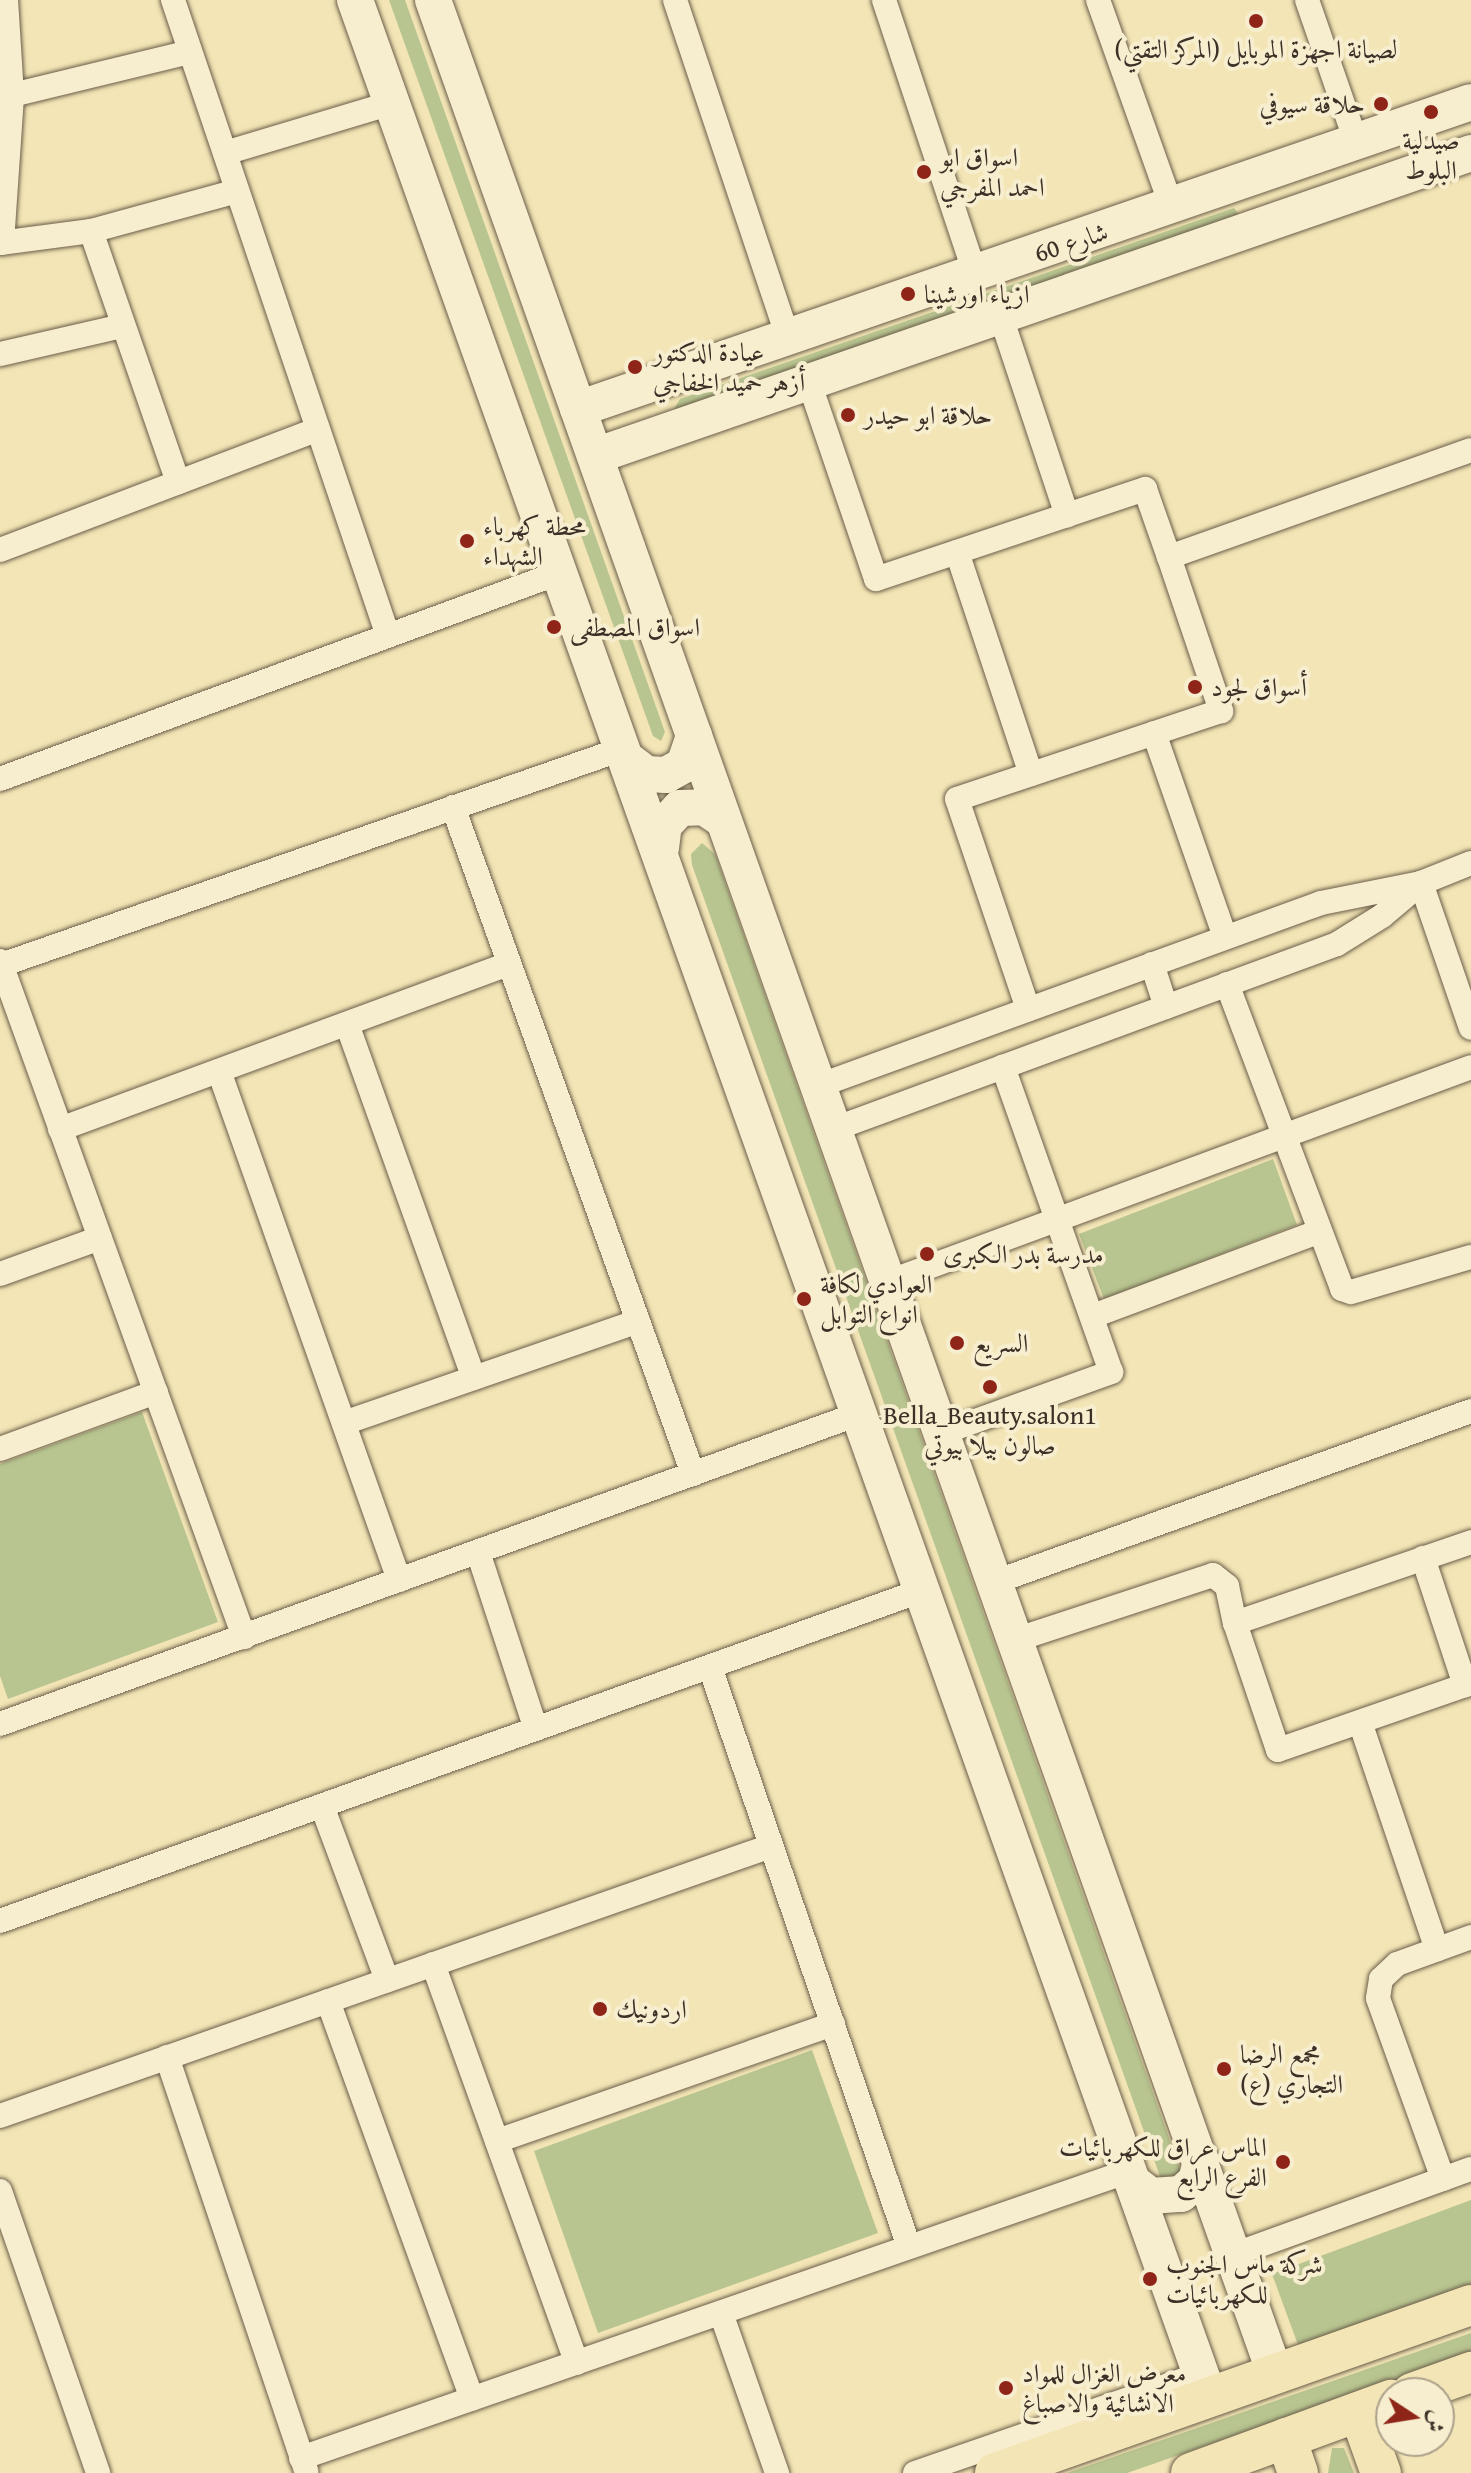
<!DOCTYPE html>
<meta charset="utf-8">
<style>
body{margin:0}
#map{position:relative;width:1471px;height:2473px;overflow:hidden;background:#f3e5b5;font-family:"Gentium Book Plus",Amiri,serif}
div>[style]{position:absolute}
.green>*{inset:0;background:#b8c590}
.roads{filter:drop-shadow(0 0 2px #6a5d4a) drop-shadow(0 0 2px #6a5d4a)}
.minor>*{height:24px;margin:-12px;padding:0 12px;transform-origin:12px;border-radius:12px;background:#f7eecf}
.secondary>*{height:36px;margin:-18px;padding:0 18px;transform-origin:18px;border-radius:18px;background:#f7eecf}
.primary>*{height:40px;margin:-20px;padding:0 20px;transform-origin:20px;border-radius:20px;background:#f3e5b5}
.dots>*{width:22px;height:22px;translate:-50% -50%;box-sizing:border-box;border:4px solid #f7eecf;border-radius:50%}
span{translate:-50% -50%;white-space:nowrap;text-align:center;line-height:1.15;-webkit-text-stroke:8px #f7eecf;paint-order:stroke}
.poi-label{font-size:26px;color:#3c3027}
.right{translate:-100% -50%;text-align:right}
.left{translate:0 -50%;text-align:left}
.street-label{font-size:26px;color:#3c3027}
.north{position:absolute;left:1375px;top:2377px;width:80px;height:80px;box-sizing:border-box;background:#f7eecf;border:2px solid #aca28c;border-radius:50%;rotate:102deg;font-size:22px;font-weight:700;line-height:32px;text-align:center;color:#3c3027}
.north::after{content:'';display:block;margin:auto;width:28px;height:36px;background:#8f2418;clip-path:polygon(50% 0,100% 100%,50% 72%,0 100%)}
</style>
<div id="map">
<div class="green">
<div style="clip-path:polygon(389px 0,405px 0,665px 732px,661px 741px,653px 736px)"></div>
<div style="clip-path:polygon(1234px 208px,1239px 215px,677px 413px,674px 409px,680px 399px)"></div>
<div style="clip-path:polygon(702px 843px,715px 854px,1182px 2175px,1162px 2182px,692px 865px,691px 854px)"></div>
<div style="clip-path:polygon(1273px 1159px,1297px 1225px,1104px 1299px,1079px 1234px)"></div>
<div style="clip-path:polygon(142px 1412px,218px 1622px,8px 1699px,0 1676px,0 1464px)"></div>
<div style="clip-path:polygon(812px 2050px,878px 2233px,598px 2333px,534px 2151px)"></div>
<div style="clip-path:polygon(1471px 2200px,1471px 2290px,1301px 2353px,1272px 2274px)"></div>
<div style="clip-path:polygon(1471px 2333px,1471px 2354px,1127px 2473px,1067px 2473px)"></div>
<div style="clip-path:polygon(1332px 2448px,1344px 2448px,1354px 2473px,1328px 2473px)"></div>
</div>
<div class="roads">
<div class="minor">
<div style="left:173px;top:0;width:671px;rotate:71.32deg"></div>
<div style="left:675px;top:0;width:356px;rotate:71.5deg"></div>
<div style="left:884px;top:0;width:289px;rotate:71.6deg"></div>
<div style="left:1098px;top:0;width:221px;rotate:70.4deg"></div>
<div style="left:1307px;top:0;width:147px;rotate:70.9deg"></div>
<div style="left:12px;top:95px;width:183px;rotate:-13.6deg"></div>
<div style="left:225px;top:153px;width:174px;rotate:-16.7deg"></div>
<div style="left:91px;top:231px;width:266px;rotate:70.9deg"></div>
<div style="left:0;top:243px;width:92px;rotate:-7.5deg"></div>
<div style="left:91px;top:231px;width:151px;rotate:-15.3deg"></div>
<div style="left:2px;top:243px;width:148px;rotate:-86.1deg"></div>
<div style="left:12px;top:95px;width:95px;rotate:-93.6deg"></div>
<div style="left:1002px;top:320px;width:206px;rotate:71.6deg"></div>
<div style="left:0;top:354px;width:125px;rotate:-12.9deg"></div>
<div style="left:809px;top:382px;width:208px;rotate:71.2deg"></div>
<div style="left:876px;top:579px;width:284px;rotate:-18.5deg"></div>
<div style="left:1145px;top:489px;width:72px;rotate:70.6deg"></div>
<div style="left:1169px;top:557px;width:163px;rotate:71.3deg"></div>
<div style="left:1221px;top:711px;width:278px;rotate:161.6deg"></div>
<div style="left:957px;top:799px;width:222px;rotate:71.3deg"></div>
<div style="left:0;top:550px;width:340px;rotate:-20.8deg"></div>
<div style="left:957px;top:552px;width:234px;rotate:71.6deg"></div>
<div style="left:1169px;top:557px;width:320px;rotate:-19.5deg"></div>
<div style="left:1154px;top:733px;width:216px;rotate:70.8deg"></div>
<div style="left:0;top:779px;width:598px;rotate:-20.25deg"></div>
<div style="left:453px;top:807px;width:709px;rotate:70.21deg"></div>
<div style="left:1421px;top:883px;width:153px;rotate:71deg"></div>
<div style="left:0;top:961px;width:719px;rotate:70.15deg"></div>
<div style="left:1152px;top:964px;width:45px;rotate:72deg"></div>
<div style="left:1px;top:965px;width:661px;rotate:-19.18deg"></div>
<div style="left:1227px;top:984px;width:326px;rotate:69.3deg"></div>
<div style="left:1342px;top:1289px;width:9px;rotate:18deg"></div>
<div style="left:1351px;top:1292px;width:125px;rotate:-16.3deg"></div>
<div style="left:347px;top:1024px;width:376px;rotate:70.3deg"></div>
<div style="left:219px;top:1071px;width:540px;rotate:70.52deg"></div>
<div style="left:818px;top:1086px;width:535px;rotate:-19.99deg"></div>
<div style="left:1321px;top:903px;width:102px;rotate:-11.3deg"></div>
<div style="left:1421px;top:883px;width:54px;rotate:-21.8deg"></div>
<div style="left:60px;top:1129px;width:478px;rotate:-20.2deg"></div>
<div style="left:834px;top:1129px;width:536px;rotate:-20.19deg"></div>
<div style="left:1337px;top:944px;width:53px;rotate:-31.9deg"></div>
<div style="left:1382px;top:916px;width:51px;rotate:-40.2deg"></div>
<div style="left:0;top:1274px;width:106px;rotate:-19.8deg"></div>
<div style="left:888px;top:1282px;width:621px;rotate:-20.24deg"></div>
<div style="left:1093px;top:1316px;width:240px;rotate:-20.5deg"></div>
<div style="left:344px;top:1423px;width:311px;rotate:-19.1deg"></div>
<div style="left:942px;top:1433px;width:180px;rotate:-19.8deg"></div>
<div style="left:1111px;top:1372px;width:324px;rotate:-109.5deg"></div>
<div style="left:0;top:1449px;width:166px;rotate:-20.1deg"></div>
<div style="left:478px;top:1552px;width:186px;rotate:71.9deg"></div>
<div style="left:1423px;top:1558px;width:134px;rotate:71.7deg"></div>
<div style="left:995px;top:1582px;width:506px;rotate:-19.76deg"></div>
<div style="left:1235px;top:1623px;width:134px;rotate:71.3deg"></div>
<div style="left:1278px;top:1750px;width:204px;rotate:-19.1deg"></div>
<div style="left:1015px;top:1640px;width:208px;rotate:-18.2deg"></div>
<div style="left:1213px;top:1575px;width:18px;rotate:38deg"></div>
<div style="left:1227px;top:1586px;width:38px;rotate:78deg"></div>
<div style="left:1235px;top:1623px;width:250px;rotate:-18.9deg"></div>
<div style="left:710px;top:1667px;width:613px;rotate:71.06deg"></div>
<div style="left:1360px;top:1722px;width:240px;rotate:71.3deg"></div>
<div style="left:0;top:1724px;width:915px;rotate:-19.86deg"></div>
<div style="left:322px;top:1806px;width:186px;rotate:69.5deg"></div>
<div style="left:0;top:1921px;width:981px;rotate:-19.73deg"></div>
<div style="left:433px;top:1964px;width:424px;rotate:70.2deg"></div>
<div style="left:328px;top:2001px;width:423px;rotate:70.1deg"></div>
<div style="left:167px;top:2057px;width:437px;rotate:71.4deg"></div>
<div style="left:0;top:2116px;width:817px;rotate:-19.3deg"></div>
<div style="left:497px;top:2141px;width:356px;rotate:-19.2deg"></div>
<div style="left:1443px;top:2179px;width:192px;rotate:-109.8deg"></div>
<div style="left:1378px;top:1998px;width:19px;rotate:-81deg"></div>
<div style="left:1381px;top:1979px;width:22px;rotate:-43deg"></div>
<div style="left:1397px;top:1964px;width:79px;rotate:-20deg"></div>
<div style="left:0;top:2191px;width:299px;rotate:70.8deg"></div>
<div style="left:1233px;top:2255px;width:253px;rotate:-19.9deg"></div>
<div style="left:721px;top:2313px;width:170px;rotate:70.7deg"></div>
<div style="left:301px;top:2458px;width:876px;rotate:-19.12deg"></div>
<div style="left:915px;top:2473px;width:303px;rotate:-19.1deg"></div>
</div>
<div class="secondary">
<div style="left:355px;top:0;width:2545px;rotate:70.39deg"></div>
<div style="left:433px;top:0;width:2519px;rotate:70.47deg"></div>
<div style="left:578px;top:409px;width:944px;rotate:-18.97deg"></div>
<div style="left:595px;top:456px;width:927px;rotate:-19.08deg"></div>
<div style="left:629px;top:761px;width:21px;rotate:37deg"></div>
<div style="left:646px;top:774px;width:20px;rotate:3deg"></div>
<div style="left:666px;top:775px;width:21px;rotate:-29deg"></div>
<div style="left:684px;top:765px;width:31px;rotate:-71deg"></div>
<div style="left:661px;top:848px;width:23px;rotate:-83deg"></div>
<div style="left:664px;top:825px;width:23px;rotate:-47deg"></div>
<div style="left:680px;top:808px;width:24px;rotate:-2deg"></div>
<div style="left:704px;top:807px;width:23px;rotate:34deg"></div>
<div style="left:1135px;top:2184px;width:20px;rotate:37deg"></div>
<div style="left:1151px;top:2196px;width:30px;rotate:-4deg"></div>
<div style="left:1181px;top:2194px;width:20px;rotate:-41deg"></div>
<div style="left:1196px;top:2181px;width:21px;rotate:-76deg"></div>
</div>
<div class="primary">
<div style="left:1412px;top:2393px;width:63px;rotate:-19.6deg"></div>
<div style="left:1359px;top:2412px;width:65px;rotate:70.2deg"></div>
<div style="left:1286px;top:2438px;width:37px;rotate:71deg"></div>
<div style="left:995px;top:2473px;width:505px;rotate:-19.44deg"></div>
<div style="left:1191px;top:2473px;width:213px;rotate:-20.1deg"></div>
</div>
</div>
<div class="dots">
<div style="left:1256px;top:21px;background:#8f2418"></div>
<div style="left:1381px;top:104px;background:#8f2418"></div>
<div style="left:1431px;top:112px;background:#8f2418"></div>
<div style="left:924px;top:172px;background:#8f2418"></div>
<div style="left:908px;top:294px;background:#8f2418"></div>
<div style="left:635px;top:367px;background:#8f2418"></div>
<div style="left:848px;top:415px;background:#8f2418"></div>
<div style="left:467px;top:541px;background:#8f2418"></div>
<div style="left:554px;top:627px;background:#8f2418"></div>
<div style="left:1195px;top:687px;background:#8f2418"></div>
<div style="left:927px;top:1254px;background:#8f2418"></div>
<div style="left:804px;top:1299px;background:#8f2418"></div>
<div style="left:957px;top:1343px;background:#8f2418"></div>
<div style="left:990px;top:1387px;background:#8f2418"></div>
<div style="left:600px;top:2009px;background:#8f2418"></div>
<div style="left:1224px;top:2069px;background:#8f2418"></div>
<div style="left:1283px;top:2162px;background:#8f2418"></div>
<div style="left:1150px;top:2279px;background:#8f2418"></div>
<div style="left:1006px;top:2388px;background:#8f2418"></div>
</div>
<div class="poi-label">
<span style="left:1256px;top:49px">(المركز التقتي) لصيانة اجهزة الموبايل</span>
<span class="right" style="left:1365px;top:104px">حلاقة سيوفي</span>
<span style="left:1431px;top:155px">صيدلية<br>البلوط</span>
<span class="left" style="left:940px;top:172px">اسواق ابو<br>احمد المفرجي</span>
<span class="left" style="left:924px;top:294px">ازياء اورشينا</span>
<span class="left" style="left:653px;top:367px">عيادة الدكتور<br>أزهر حميد الخفاجي</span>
<span class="left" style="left:864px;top:415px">حلاقة ابو حيدر</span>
<span class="left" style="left:483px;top:541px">محطة كهرباء<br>الشهداء</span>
<span class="left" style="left:570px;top:627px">اسواق المصطفى</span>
<span class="left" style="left:1211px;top:687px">أسواق لجود</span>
<span class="left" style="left:943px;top:1254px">مدرسة بدر الكبرى</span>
<span class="left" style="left:820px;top:1299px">العوادي لكافة<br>انواع التوابل</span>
<span class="left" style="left:973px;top:1343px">السريع</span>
<span style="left:990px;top:1430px">Bella_Beauty.salon1<br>صالون بيلا بيوتي</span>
<span class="left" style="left:616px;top:2009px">اردونيك</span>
<span class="left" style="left:1240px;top:2069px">مجمع الرضا<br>(ع) التجاري</span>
<span class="right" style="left:1267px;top:2162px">الماس عراق للكهربائيات<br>الفرع الرابع</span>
<span class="left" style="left:1166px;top:2279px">شركة ماس الجنوب<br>للكهربائيات</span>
<span class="left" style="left:1022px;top:2388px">معرض الغزال للمواد<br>الانشائية والاصباغ</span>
</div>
<div class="street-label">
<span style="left:1071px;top:242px;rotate:-18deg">شارع 60</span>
</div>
<div class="north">ش</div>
</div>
